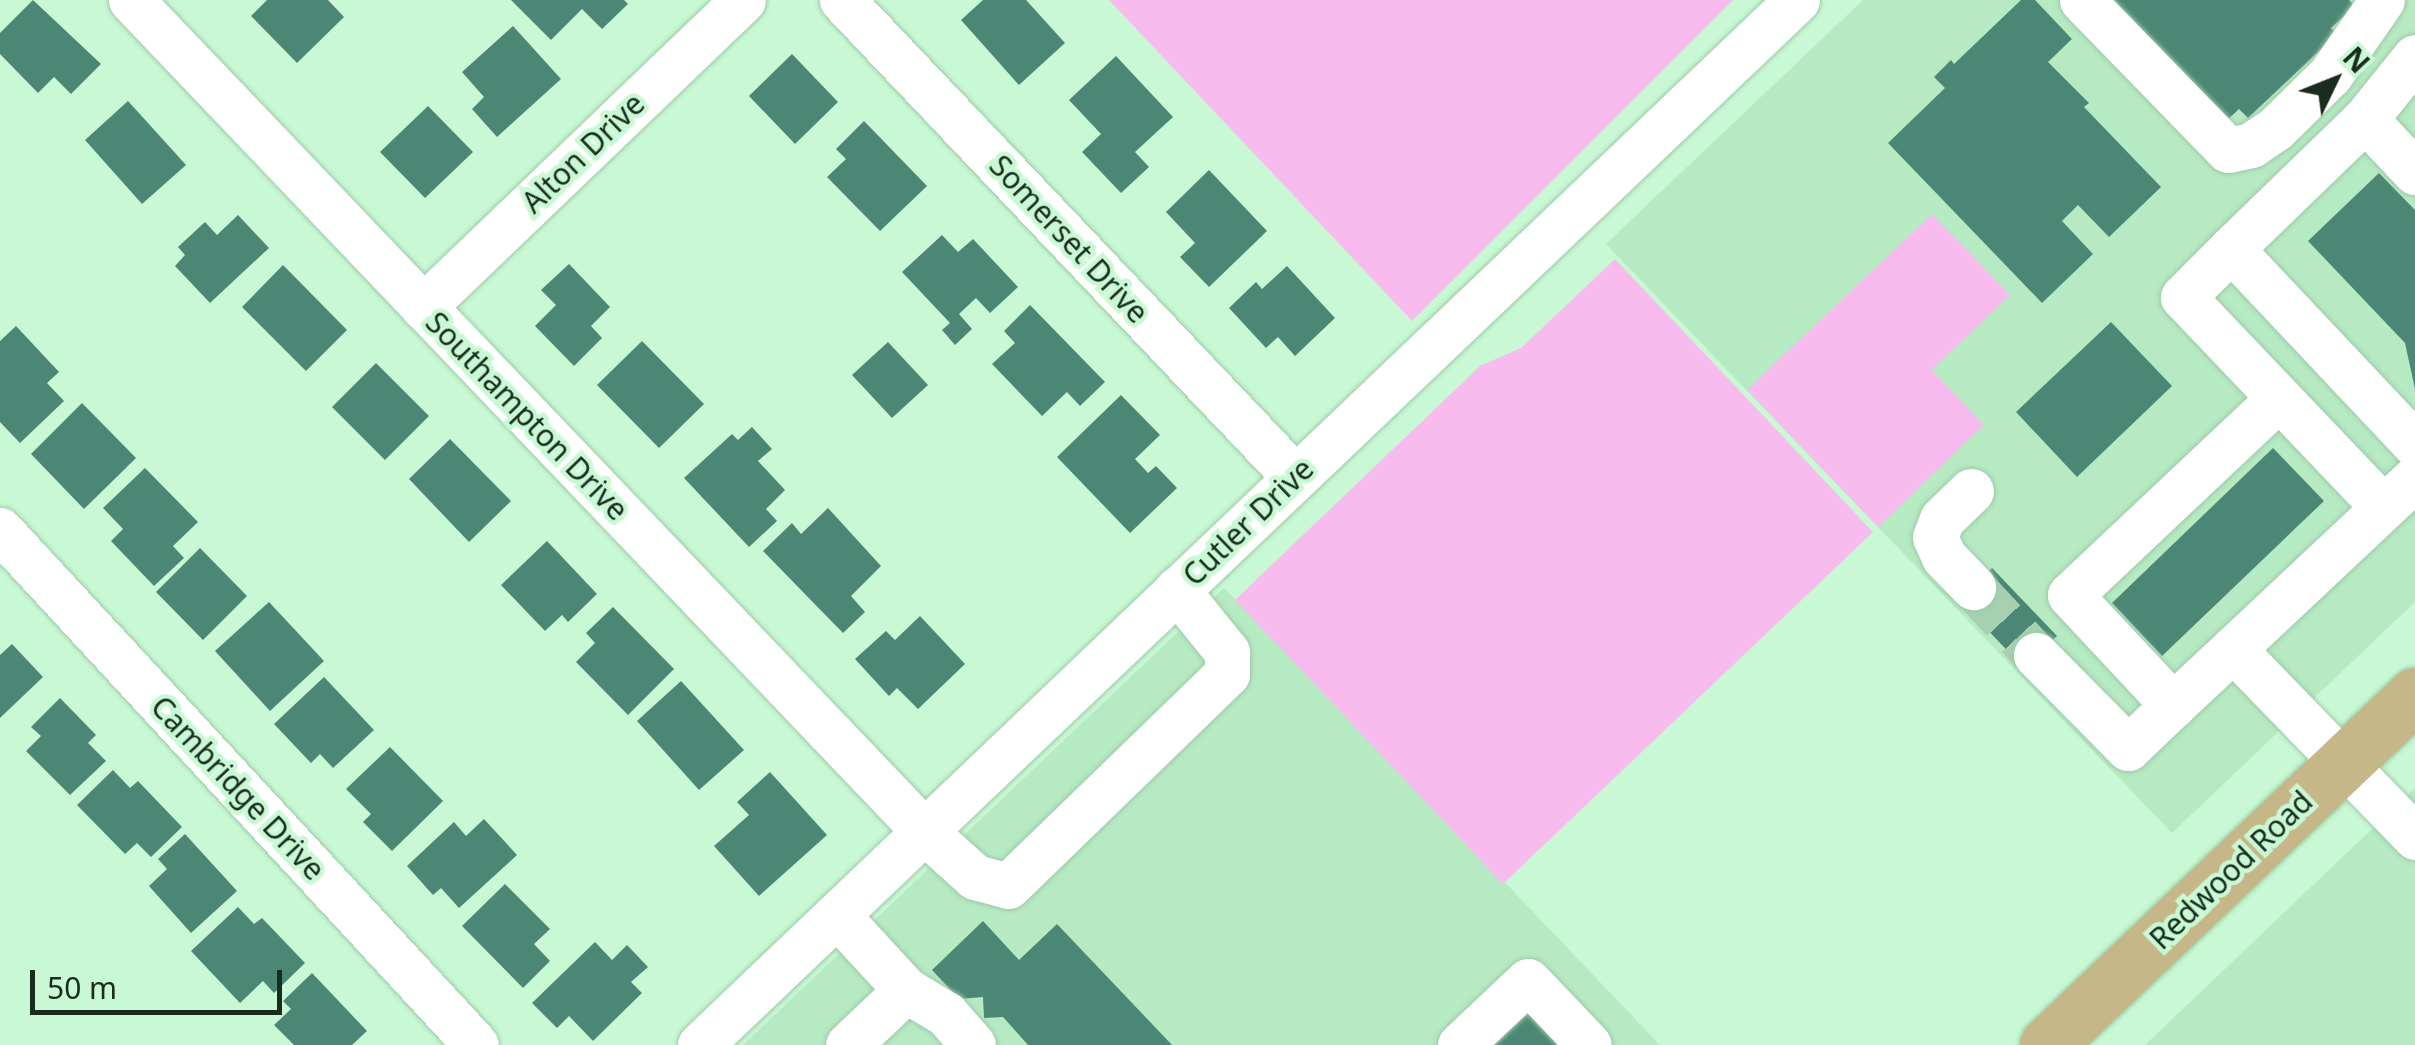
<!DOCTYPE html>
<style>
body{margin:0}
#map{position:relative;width:2415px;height:1045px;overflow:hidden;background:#c9f9d4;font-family:"Noto Sans",sans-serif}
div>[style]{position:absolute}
.built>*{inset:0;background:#b6eac2}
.green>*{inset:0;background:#f8bbee}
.building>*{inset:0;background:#4c8775}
.minor-tunnel>*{height:45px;margin-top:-22.5px;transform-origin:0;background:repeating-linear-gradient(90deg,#a6d0b0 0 45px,transparent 0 67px)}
.roads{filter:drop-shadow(0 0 2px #9dcaa8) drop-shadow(0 0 2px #9dcaa8)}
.minor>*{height:45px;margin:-22.5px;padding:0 22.5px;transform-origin:22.5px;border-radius:22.5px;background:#fff}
.major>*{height:55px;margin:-27.5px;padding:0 27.5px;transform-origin:27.5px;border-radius:27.5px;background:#c5b788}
span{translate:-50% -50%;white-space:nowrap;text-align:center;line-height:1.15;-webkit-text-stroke:9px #c9f9d4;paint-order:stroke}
.street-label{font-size:30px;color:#1a2c1e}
.north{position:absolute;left:2285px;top:30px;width:100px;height:100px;-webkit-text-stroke:8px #c9f9d4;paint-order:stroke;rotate:47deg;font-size:28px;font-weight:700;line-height:40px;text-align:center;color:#1a2c1e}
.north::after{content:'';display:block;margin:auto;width:35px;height:45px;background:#1a2c1e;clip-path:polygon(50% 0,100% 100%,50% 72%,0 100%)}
.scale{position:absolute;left:30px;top:970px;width:252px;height:45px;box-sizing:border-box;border:5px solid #1a2c1e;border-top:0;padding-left:12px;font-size:30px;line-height:35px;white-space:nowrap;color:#1a2c1e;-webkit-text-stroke:8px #c9f9d4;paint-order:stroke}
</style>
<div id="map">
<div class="built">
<div style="clip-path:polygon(1863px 0,2415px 0,2415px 602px,2172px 833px,1606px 244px)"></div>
<div style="clip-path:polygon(1224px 588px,1660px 1045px,743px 1045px)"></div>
<div style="clip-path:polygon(2415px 788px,2415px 1045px,2145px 1045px)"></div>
</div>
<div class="green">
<div style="clip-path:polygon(1109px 0,1733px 0,1412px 321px)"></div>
<div style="clip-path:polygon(1932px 214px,2010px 295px,1932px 370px,1984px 425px,1878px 527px,1747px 390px)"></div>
<div style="clip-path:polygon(1615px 259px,1873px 532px,1503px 884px,1235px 600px,1480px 366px,1521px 348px)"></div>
</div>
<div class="building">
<div style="clip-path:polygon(33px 0,101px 64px,71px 94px,54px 77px,38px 93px,0 54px,0 33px)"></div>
<div style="clip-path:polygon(267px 0,328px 0,344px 17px,297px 63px,251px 16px)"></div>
<div style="clip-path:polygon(511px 0,624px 0,628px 4px,602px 29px,582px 9px,551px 40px)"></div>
<div style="clip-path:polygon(983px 0,1026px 0,1065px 43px,1019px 85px,961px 20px)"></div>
<div style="clip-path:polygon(2021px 0,2035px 0,2072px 39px,2048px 62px,2089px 103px,2084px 107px,2161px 187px,2109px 237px,2078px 205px,2062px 221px,2093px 254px,2042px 303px,1888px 143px,1945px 88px,1934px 77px,1951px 60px,1954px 64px)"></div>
<div style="clip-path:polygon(2105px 0,2349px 0,2355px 6px,2331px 28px,2337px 34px,2248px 118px,2239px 109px,2222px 125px)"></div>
<div style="clip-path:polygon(513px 26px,561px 79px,497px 137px,472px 109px,484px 97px,462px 72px)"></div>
<div style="clip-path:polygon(792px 54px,838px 102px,795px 144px,749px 96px)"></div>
<div style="clip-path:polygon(1116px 56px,1173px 117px,1135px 152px,1149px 167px,1121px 193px,1082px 152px,1101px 134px,1069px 100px)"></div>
<div style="clip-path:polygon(128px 101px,186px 165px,142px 204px,85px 140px)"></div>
<div style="clip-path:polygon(428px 106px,473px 152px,425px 198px,380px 152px)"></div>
<div style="clip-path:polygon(864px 121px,927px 186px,880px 231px,827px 177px,846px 159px,836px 149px)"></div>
<div style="clip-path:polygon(1209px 170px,1267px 231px,1209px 287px,1180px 257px,1195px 243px,1166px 212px)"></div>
<div style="clip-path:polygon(2379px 173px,2415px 210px,2415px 389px,2405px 343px,2308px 241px)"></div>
<div style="clip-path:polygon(238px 215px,269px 248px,210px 303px,175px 266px,185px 255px,178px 247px,205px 222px,217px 235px)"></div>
<div style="clip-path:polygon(942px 235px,958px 252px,973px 239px,1018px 287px,990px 313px,976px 298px,959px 314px,972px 329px,955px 345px,942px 330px,950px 323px,902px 272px)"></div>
<div style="clip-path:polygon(569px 264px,610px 307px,591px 326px,602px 338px,574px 366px,535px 326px,556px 305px,541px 290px)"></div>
<div style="clip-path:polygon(283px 265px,347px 330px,306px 371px,242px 307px)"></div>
<div style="clip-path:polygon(1287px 266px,1335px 318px,1295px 356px,1278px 337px,1266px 348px,1229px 308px,1256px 282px,1262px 289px)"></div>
<div style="clip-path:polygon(1030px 305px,1105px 382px,1080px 406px,1067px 392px,1042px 416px,992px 364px,1015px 343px,1004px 331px)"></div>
<div style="clip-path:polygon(2111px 322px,2172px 386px,2077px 477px,2016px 412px)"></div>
<div style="clip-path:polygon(16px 326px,59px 372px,47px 383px,64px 401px,20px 443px,0 422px,0 341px)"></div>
<div style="clip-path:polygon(642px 341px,704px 404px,659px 448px,597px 385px)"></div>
<div style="clip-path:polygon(888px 342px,928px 385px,892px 418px,852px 375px)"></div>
<div style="clip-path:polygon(376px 363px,429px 416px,385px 460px,332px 407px)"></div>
<div style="clip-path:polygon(1121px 395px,1160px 435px,1135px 459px,1148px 473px,1156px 466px,1177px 488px,1130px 533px,1057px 457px)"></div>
<div style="clip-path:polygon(82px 403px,136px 458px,84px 509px,31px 454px)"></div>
<div style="clip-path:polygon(752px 427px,772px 449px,758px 461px,785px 490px,766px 509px,777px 521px,749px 547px,684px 478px,732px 434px,738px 440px)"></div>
<div style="clip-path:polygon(450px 439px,511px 501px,469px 542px,409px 479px)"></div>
<div style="clip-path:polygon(2273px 448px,2324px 501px,2162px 656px,2112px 603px)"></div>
<div style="clip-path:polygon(145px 468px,198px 522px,173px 546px,184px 558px,154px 586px,111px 541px,123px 529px,103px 508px)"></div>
<div style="clip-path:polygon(828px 508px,881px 566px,851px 596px,865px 612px,843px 633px,763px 551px,792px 523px,801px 534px)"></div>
<div style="clip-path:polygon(547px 541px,597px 594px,568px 622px,562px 615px,545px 631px,501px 585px)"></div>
<div style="clip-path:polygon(200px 548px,247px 596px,203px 640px,156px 592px)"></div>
<div style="clip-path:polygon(1992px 568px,2057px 636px,2023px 667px,1959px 600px)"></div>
<div style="clip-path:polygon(269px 602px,324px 661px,270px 711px,215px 651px)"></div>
<div style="clip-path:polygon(613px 607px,674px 669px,628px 715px,576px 662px,595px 643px,586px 633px)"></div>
<div style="clip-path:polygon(920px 616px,965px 664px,918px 709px,897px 688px,889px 696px,855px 659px,886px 631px,895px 640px)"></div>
<div style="clip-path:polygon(12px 644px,43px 677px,0 718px,0 655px)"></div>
<div style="clip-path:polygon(324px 677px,374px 730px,333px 768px,320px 754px,311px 763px,274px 724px)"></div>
<div style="clip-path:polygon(681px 681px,744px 750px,699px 790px,637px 721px)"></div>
<div style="clip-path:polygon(60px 698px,96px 735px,88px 743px,106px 761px,70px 795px,26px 751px,41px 736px,31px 727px)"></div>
<div style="clip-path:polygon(390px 747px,443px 801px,392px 851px,363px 822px,371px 814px,346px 789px)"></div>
<div style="clip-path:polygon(113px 770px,130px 788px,138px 781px,182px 827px,151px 857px,137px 843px,125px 854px,77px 805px)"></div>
<div style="clip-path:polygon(770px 772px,827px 835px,759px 896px,714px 846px,749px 815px,737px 802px)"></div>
<div style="clip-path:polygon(484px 819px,517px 855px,459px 908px,441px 888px,433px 895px,407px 866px,454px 822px,466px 836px)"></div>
<div style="clip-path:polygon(185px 834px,237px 891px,191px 933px,149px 886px,167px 869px,158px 859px)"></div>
<div style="clip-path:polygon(505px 884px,550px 929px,534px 944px,550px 961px,523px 988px,462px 926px)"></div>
<div style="clip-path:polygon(238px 907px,254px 924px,262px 918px,305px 963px,274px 993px,263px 981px,240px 1003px,191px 951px)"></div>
<div style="clip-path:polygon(983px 921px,1019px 960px,1057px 924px,1172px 1045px,1028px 1045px,1003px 1017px,984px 1018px,983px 997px,959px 999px,932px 970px)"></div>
<div style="clip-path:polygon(595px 942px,612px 960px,627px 945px,648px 967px,631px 982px,642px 993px,593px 1041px,569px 1016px,557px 1028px,532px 1003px)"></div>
<div style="clip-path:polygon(312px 973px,367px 1031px,352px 1045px,294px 1045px,274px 1025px,291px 1009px,283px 1001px)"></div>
<div style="clip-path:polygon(1525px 1008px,1559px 1045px,1484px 1045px)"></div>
</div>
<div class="minor-tunnel">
<div style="left:1973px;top:587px;width:93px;rotate:47.2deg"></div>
</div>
<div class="roads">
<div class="minor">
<div style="left:131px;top:0;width:1149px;rotate:46.34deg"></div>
<div style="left:924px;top:831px;width:69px;rotate:42deg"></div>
<div style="left:975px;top:877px;width:34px;rotate:15deg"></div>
<div style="left:1008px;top:886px;width:305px;rotate:-44.1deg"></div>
<div style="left:1227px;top:674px;width:22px;rotate:-90deg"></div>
<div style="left:1227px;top:652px;width:80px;rotate:-128.9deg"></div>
<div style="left:842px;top:0;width:658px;rotate:46.48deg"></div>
<div style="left:2082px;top:0;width:209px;rotate:45.8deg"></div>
<div style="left:2228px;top:150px;width:24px;rotate:-12deg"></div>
<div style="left:2251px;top:145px;width:29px;rotate:-34deg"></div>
<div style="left:2275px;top:129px;width:77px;rotate:-44.5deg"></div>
<div style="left:2330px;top:75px;width:91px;rotate:-55.3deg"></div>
<div style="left:2415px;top:57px;width:80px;rotate:128.9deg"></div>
<div style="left:2365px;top:119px;width:187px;rotate:135.9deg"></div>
<div style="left:2231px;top:249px;width:268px;rotate:46.7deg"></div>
<div style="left:2365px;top:119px;width:73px;rotate:46.7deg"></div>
<div style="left:2231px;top:249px;width:68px;rotate:135deg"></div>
<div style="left:2183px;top:297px;width:289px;rotate:46.4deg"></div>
<div style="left:423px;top:307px;width:443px;rotate:-43.8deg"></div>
<div style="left:2279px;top:398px;width:287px;rotate:136.7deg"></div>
<div style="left:2070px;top:595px;width:151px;rotate:46.9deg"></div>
<div style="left:2173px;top:705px;width:82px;rotate:-43deg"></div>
<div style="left:2233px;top:649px;width:262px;rotate:45.9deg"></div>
<div style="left:1971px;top:491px;width:40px;rotate:136deg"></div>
<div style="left:1942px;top:519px;width:19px;rotate:111deg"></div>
<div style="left:1935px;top:537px;width:22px;rotate:66deg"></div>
<div style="left:1944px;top:557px;width:42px;rotate:46deg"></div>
<div style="left:0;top:530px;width:701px;rotate:47.25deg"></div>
<div style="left:2233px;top:649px;width:250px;rotate:-43.2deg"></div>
<div style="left:2036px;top:655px;width:131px;rotate:45.3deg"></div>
<div style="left:2128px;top:748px;width:62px;rotate:-43.7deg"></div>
<div style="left:837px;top:915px;width:102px;rotate:47.4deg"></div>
<div style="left:906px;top:990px;width:80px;rotate:136.5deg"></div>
<div style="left:906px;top:990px;width:47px;rotate:31deg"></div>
<div style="left:946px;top:1014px;width:41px;rotate:48.9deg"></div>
<div style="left:700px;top:1045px;width:1515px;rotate:-43.61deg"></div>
<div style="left:1460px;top:1045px;width:93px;rotate:-43.3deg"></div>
<div style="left:1528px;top:981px;width:88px;rotate:46.4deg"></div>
</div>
<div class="major">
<div style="left:2047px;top:1045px;width:508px;rotate:-43.56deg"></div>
</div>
</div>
<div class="street-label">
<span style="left:583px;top:153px;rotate:-44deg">Alton Drive</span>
<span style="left:1069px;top:239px;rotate:47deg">Somerset Drive</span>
<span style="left:527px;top:416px;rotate:46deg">Southampton Drive</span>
<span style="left:1248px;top:522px;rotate:-44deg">Cutler Drive</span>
<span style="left:238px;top:788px;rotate:47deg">Cambridge Drive</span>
<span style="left:2231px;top:870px;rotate:-44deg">Redwood Road</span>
</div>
<div class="north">N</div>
<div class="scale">50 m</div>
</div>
